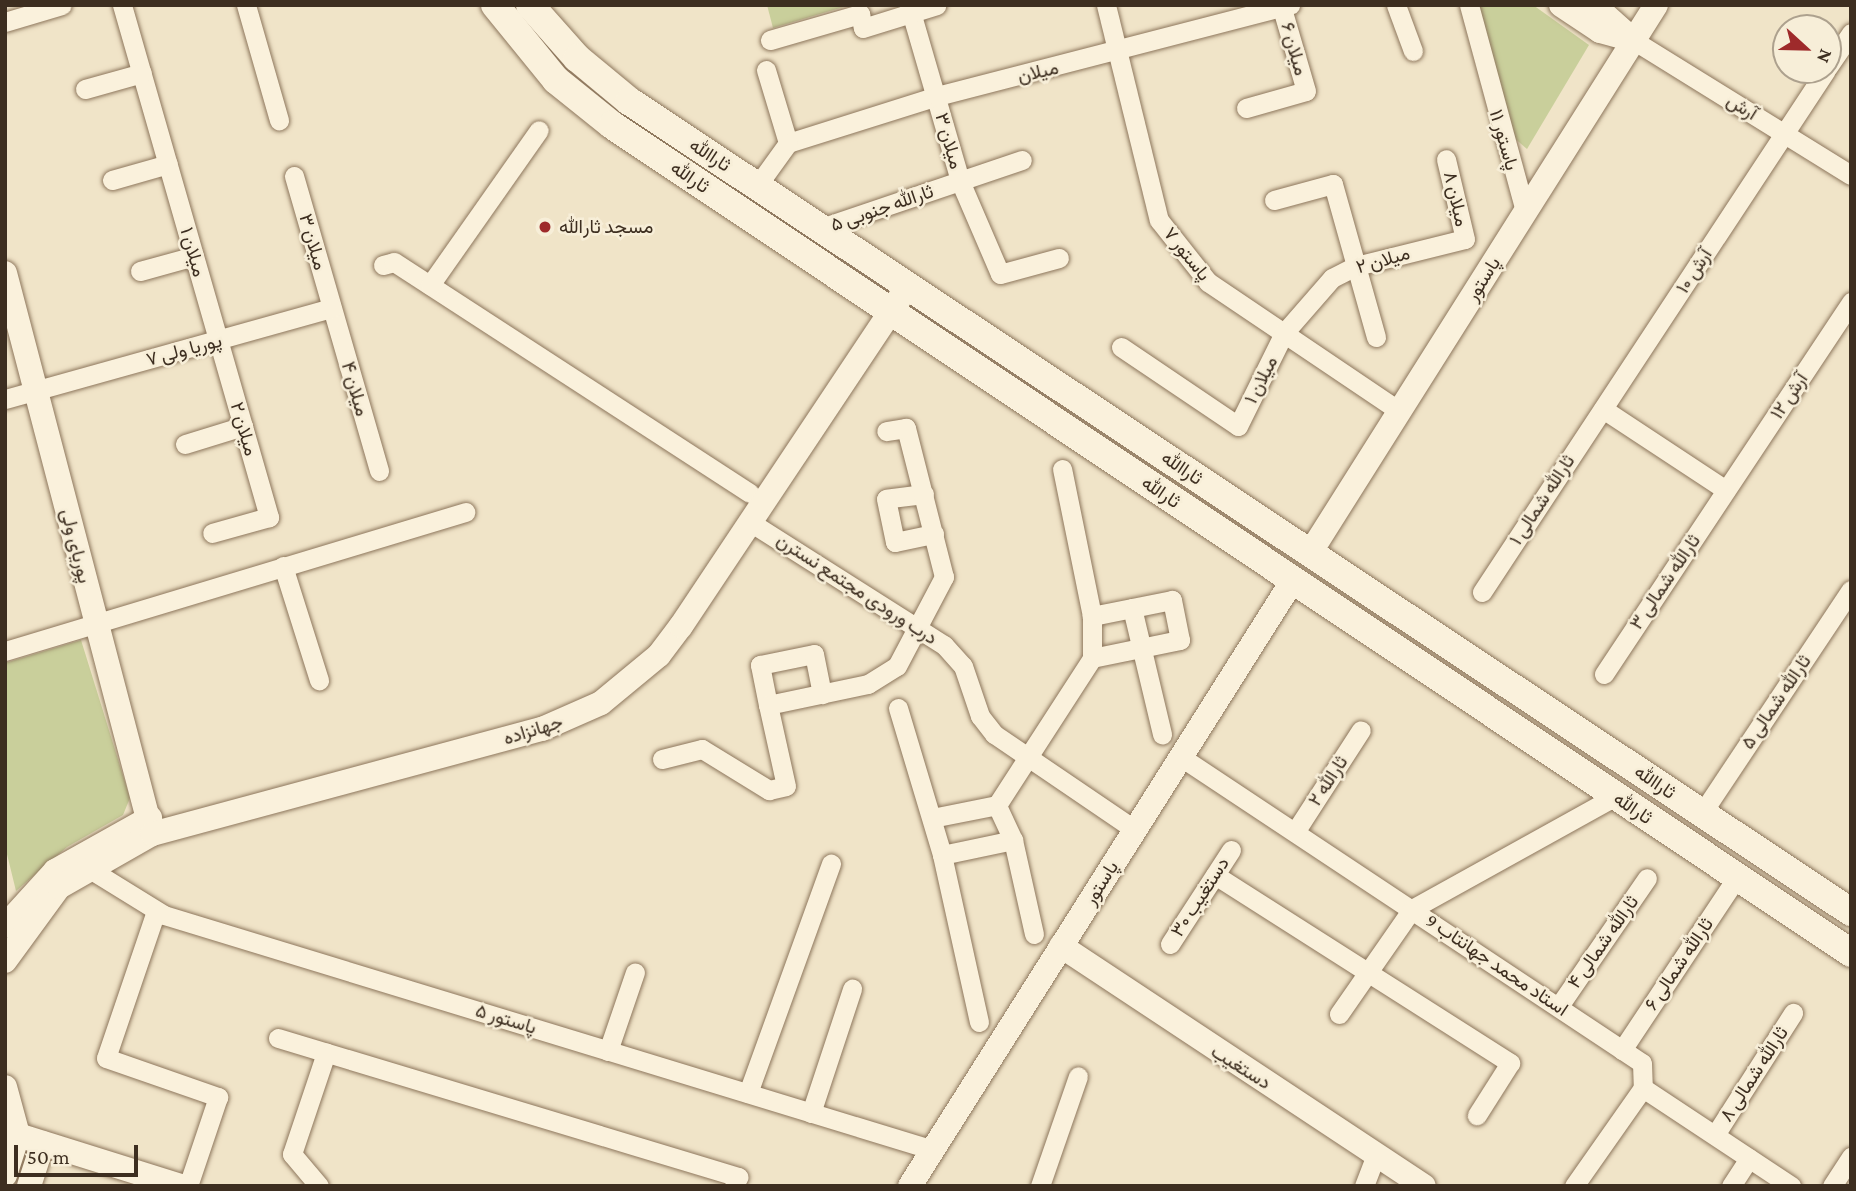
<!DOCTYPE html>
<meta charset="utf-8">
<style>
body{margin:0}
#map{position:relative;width:1856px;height:1191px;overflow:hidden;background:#f0e4c8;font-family:"Crimson Pro",Vazirmatn,serif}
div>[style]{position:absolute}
.green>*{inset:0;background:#c9cf9b}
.roads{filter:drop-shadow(0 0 2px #8d765c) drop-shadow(0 0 2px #8d765c)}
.minor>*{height:19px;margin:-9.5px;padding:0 9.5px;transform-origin:9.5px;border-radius:9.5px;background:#faf1dc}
.tertiary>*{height:24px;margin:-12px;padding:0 12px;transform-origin:12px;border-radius:12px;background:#faf1dc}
.secondary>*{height:28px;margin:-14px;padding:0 14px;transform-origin:14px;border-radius:14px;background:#faf1dc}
.dots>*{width:19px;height:19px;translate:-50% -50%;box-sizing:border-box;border:4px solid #f7eed8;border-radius:50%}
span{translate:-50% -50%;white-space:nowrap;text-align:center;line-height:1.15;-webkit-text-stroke:5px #f7eed8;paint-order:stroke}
.street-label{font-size:19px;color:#3d2e20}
.poi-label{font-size:19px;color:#3d2e20}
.left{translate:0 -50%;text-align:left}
.frame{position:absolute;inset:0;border:7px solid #3d2e20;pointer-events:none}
.north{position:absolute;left:1772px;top:14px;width:70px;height:70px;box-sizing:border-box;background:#f7eed8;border:2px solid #ada18e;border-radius:50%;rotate:112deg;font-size:19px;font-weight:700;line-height:28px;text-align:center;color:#3d2e20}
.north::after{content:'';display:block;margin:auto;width:24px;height:32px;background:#9e2a2b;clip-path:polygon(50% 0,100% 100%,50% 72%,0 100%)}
.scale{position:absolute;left:14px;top:1145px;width:124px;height:32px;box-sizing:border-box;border:4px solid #3d2e20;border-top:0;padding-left:9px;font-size:21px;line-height:24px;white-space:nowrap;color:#3d2e20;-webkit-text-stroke:5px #f7eed8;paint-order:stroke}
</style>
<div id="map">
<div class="green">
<div style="clip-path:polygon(767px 5px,850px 5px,773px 28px)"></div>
<div style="clip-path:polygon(1473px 5px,1533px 5px,1589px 45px,1527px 149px,1503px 128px)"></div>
<div style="clip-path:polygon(81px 640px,130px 798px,123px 815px,67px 847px,16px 891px,5px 846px,5px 663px)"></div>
</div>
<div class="roads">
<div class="minor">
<div style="left:122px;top:5px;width:533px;rotate:73.98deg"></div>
<div style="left:269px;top:517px;width:59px;rotate:164.3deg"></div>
<div style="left:246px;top:5px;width:120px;rotate:74deg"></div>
<div style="left:909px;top:5px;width:183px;rotate:73.8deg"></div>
<div style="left:960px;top:181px;width:101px;rotate:66.7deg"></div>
<div style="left:1000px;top:274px;width:61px;rotate:-15.2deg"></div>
<div style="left:1106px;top:5px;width:221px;rotate:76.2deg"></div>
<div style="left:1159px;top:220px;width:79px;rotate:51.7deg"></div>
<div style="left:1208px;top:282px;width:230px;rotate:34deg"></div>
<div style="left:1396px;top:5px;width:49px;rotate:69.7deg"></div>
<div style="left:1469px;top:5px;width:213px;rotate:74.8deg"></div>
<div style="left:5px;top:22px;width:59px;rotate:-16.6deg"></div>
<div style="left:770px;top:40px;width:94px;rotate:-16.1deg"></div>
<div style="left:860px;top:14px;width:14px;rotate:78deg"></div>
<div style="left:863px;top:28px;width:77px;rotate:-17.3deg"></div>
<div style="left:1633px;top:40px;width:256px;rotate:31.8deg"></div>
<div style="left:1828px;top:67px;width:41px;rotate:-55.9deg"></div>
<div style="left:766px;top:70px;width:76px;rotate:73.2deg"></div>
<div style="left:85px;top:89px;width:59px;rotate:-15.7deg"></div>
<div style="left:1246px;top:108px;width:62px;rotate:-15.8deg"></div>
<div style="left:1306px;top:91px;width:90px;rotate:-106.2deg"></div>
<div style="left:788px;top:143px;width:156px;rotate:-17.5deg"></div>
<div style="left:937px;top:96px;width:365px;rotate:-14.5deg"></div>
<div style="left:294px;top:176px;width:307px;rotate:73.9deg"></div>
<div style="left:112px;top:180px;width:58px;rotate:-15.9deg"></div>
<div style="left:757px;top:186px;width:53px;rotate:-54.2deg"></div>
<div style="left:1274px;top:200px;width:61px;rotate:-15.2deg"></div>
<div style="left:1333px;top:184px;width:159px;rotate:74.3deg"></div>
<div style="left:821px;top:228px;width:212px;rotate:-18.7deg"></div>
<div style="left:383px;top:265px;width:11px;rotate:-15deg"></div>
<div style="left:394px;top:262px;width:424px;rotate:33deg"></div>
<div style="left:140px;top:271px;width:56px;rotate:-15.5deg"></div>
<div style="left:430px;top:285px;width:189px;rotate:-54.9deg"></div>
<div style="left:1121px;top:347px;width:141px;rotate:34deg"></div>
<div style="left:1238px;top:426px;width:104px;rotate:-63.7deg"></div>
<div style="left:1284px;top:333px;width:73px;rotate:-48.9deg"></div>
<div style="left:1332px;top:278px;width:27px;rotate:-27deg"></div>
<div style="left:1356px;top:266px;width:112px;rotate:-13.9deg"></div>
<div style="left:1465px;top:239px;width:82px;rotate:-103.4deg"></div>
<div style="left:5px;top:399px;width:339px;rotate:-15.6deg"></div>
<div style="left:1603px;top:409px;width:147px;rotate:33.4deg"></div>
<div style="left:185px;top:444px;width:61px;rotate:-17.2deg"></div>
<div style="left:924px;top:494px;width:38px;rotate:173deg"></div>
<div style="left:886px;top:499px;width:44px;rotate:78.2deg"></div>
<div style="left:895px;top:542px;width:40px;rotate:-12deg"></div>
<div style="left:750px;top:522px;width:230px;rotate:32.4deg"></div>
<div style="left:944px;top:645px;width:28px;rotate:48deg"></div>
<div style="left:963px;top:666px;width:53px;rotate:71.2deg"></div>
<div style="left:980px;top:716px;width:23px;rotate:52deg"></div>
<div style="left:994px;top:734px;width:171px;rotate:34.2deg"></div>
<div style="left:283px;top:566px;width:120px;rotate:72.5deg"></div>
<div style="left:1482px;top:592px;width:625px;rotate:-56.61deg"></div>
<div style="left:1132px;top:608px;width:130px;rotate:76.6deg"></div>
<div style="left:5px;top:651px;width:481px;rotate:-16.8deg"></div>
<div style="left:1092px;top:658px;width:90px;rotate:-11.6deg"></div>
<div style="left:1180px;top:640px;width:41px;rotate:-101.3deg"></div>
<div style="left:1172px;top:600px;width:82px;rotate:168.7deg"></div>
<div style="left:1604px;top:674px;width:447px;rotate:-56.4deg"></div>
<div style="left:768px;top:705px;width:41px;rotate:-101.3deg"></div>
<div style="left:760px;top:665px;width:55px;rotate:-11.5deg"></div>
<div style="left:814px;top:654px;width:41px;rotate:78.7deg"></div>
<div style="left:898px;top:708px;width:153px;rotate:73.3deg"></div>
<div style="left:942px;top:855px;width:171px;rotate:77.5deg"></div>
<div style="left:1181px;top:757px;width:553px;rotate:33.58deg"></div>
<div style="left:1642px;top:1063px;width:25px;rotate:88deg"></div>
<div style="left:1643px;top:1088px;width:178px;rotate:33.5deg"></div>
<div style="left:662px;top:759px;width:41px;rotate:-14deg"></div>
<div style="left:702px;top:749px;width:79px;rotate:31.5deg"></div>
<div style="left:769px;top:790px;width:17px;rotate:-13deg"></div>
<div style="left:786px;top:786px;width:83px;rotate:-102.5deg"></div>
<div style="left:768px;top:705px;width:102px;rotate:-11.9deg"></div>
<div style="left:868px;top:684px;width:34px;rotate:-32deg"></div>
<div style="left:897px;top:666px;width:101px;rotate:-62.2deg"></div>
<div style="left:944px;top:577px;width:154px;rotate:-104.3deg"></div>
<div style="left:906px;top:428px;width:20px;rotate:171deg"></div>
<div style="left:1702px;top:813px;width:268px;rotate:-56.3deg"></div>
<div style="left:932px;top:818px;width:66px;rotate:-11.3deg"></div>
<div style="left:1295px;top:832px;width:121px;rotate:-57.1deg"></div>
<div style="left:942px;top:855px;width:73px;rotate:-11.9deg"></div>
<div style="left:88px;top:868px;width:89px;rotate:31.7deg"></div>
<div style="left:164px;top:915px;width:804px;rotate:16.99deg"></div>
<div style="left:1215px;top:875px;width:350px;rotate:32.5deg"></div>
<div style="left:1510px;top:1063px;width:62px;rotate:122.4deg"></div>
<div style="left:156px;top:911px;width:155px;rotate:108.8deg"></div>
<div style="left:106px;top:1058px;width:119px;rotate:19.2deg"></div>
<div style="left:218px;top:1097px;width:94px;rotate:108.6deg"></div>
<div style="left:1034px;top:934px;width:96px;rotate:-102.6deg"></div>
<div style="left:1013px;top:840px;width:38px;rotate:-115deg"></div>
<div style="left:997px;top:805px;width:175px;rotate:-57.1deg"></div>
<div style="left:1092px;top:658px;width:42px;rotate:-90deg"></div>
<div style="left:1092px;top:616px;width:150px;rotate:-101.5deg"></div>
<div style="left:1170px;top:944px;width:112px;rotate:-57deg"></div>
<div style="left:1559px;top:1006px;width:155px;rotate:-55.5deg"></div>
<div style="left:1339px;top:1014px;width:128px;rotate:-55.2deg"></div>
<div style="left:1412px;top:909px;width:233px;rotate:-29deg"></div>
<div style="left:278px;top:1038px;width:481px;rotate:16.8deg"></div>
<div style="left:738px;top:1177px;width:10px;rotate:114deg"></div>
<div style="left:1622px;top:1050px;width:208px;rotate:-56.4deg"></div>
<div style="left:608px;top:1051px;width:83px;rotate:-71.1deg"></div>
<div style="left:748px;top:1093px;width:244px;rotate:-70.1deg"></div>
<div style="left:811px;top:1113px;width:131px;rotate:-71.7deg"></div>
<div style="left:1715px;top:1135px;width:145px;rotate:-57.4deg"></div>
<div style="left:319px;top:1186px;width:42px;rotate:-130.2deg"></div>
<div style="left:292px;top:1154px;width:107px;rotate:-71.4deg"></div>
<div style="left:1040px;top:1186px;width:116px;rotate:-70.9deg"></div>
<div style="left:1364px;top:1186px;width:33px;rotate:-69deg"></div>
<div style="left:1574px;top:1186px;width:120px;rotate:-54.9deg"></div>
<div style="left:1731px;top:1186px;width:33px;rotate:-57deg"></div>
<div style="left:1832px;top:1186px;width:35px;rotate:-57deg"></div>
</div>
<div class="tertiary">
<div style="left:1561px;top:5px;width:47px;rotate:33.7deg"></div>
<div style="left:1600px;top:31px;width:34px;rotate:15deg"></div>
<div style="left:1594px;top:5px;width:51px;rotate:41.8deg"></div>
<div style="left:5px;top:273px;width:580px;rotate:75.32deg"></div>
<div style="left:1310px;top:553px;width:648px;rotate:-57.73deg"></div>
<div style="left:5px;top:926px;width:74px;rotate:-47.7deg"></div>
<div style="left:55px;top:871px;width:109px;rotate:-29.2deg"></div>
<div style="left:1061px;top:946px;width:435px;rotate:33.5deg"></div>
<div style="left:5px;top:961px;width:92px;rotate:-53.9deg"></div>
<div style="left:59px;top:887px;width:107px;rotate:-29.7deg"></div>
<div style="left:152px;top:834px;width:404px;rotate:-15.1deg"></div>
<div style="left:542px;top:729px;width:64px;rotate:-23.8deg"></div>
<div style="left:601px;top:703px;width:75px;rotate:-39.6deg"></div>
<div style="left:659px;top:655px;width:36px;rotate:-53deg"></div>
<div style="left:681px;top:626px;width:409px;rotate:-56.3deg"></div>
<div style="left:5px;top:1087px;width:50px;rotate:74.8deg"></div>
<div style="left:18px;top:1135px;width:42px;rotate:108deg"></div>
<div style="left:5px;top:1131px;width:184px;rotate:17.4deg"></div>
<div style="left:29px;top:1186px;width:45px;rotate:-72deg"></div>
<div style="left:910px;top:1186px;width:717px;rotate:-57.71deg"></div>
</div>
<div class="secondary">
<div style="left:495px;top:5px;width:97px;rotate:50.9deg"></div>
<div style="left:556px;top:80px;width:72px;rotate:38.8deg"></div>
<div style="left:612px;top:125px;width:1490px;rotate:33.75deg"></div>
<div style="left:530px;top:5px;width:71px;rotate:48.4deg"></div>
<div style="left:577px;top:58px;width:67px;rotate:39.6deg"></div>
<div style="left:629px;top:101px;width:1467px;rotate:33.57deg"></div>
</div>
</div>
<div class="dots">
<div style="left:545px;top:227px;background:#9e2a2b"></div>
</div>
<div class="street-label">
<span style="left:1294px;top:49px;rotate:74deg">میلان ۶</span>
<span style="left:1038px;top:72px;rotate:-13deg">میلان</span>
<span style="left:1742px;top:107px;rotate:32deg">آرش</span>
<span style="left:1504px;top:140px;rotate:74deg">پاستور ۱۱</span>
<span style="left:949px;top:141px;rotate:74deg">میلان ۳</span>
<span style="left:710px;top:155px;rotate:33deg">ثاراالله</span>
<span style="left:690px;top:177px;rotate:34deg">ثارالله</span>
<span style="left:1456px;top:199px;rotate:77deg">میلان ۸</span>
<span style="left:882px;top:208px;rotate:-19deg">ثارالله جنوبی ۵</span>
<span style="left:313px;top:242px;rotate:74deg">میلان ۳</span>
<span style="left:193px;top:252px;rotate:74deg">میلان ۱</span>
<span style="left:1187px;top:254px;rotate:51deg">پاستور ۷</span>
<span style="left:1383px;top:260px;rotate:-16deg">میلان ۲</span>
<span style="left:1694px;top:271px;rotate:-57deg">آرش ۱۰</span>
<span style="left:1483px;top:279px;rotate:-58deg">پاستور</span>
<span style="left:184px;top:350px;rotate:-15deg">پوریا ولی ۷</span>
<span style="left:1261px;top:380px;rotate:-63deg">میلان ۱</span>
<span style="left:355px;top:389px;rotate:74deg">میلان ۴</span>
<span style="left:1789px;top:396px;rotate:-56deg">آرش ۱۲</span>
<span style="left:244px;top:429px;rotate:74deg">میلان ۲</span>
<span style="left:1182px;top:468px;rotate:34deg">ثاراالله</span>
<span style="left:1161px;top:492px;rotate:34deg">ثارالله</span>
<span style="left:1542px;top:500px;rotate:-57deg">ثارالله شمالی ۱</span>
<span style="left:76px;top:546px;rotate:76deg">پوریای ولی</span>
<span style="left:1665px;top:582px;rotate:-56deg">ثارالله شمالی ۳</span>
<span style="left:857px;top:589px;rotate:33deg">درب ورودی مجتمع نسترن</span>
<span style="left:1776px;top:702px;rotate:-56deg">ثارالله شمالی ۵</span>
<span style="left:533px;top:730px;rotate:-17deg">جهانزاده</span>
<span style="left:1328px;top:781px;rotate:-57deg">ثارالله ۲</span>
<span style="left:1655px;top:782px;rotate:34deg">ثاراالله</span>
<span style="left:1633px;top:808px;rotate:34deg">ثارالله</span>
<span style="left:1101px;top:883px;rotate:-58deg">پاستور</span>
<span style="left:1200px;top:897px;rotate:-57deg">دستغیب ۳۰</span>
<span style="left:1603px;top:942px;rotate:-55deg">ثارالله شمالی ۴</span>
<span style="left:1679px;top:964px;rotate:-56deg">ثارالله شمالی ۶</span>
<span style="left:1497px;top:965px;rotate:34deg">استاد محمد جهانتاب 9</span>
<span style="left:506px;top:1019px;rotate:17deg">پاستور ۵</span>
<span style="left:1241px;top:1067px;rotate:32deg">دستغیب</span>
<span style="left:1754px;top:1074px;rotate:-57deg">ثارالله شمالی ۸</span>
</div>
<div class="poi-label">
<span class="left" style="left:559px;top:227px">مسجد ثارالله</span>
</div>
<div class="frame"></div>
<div class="north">N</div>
<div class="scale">50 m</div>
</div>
